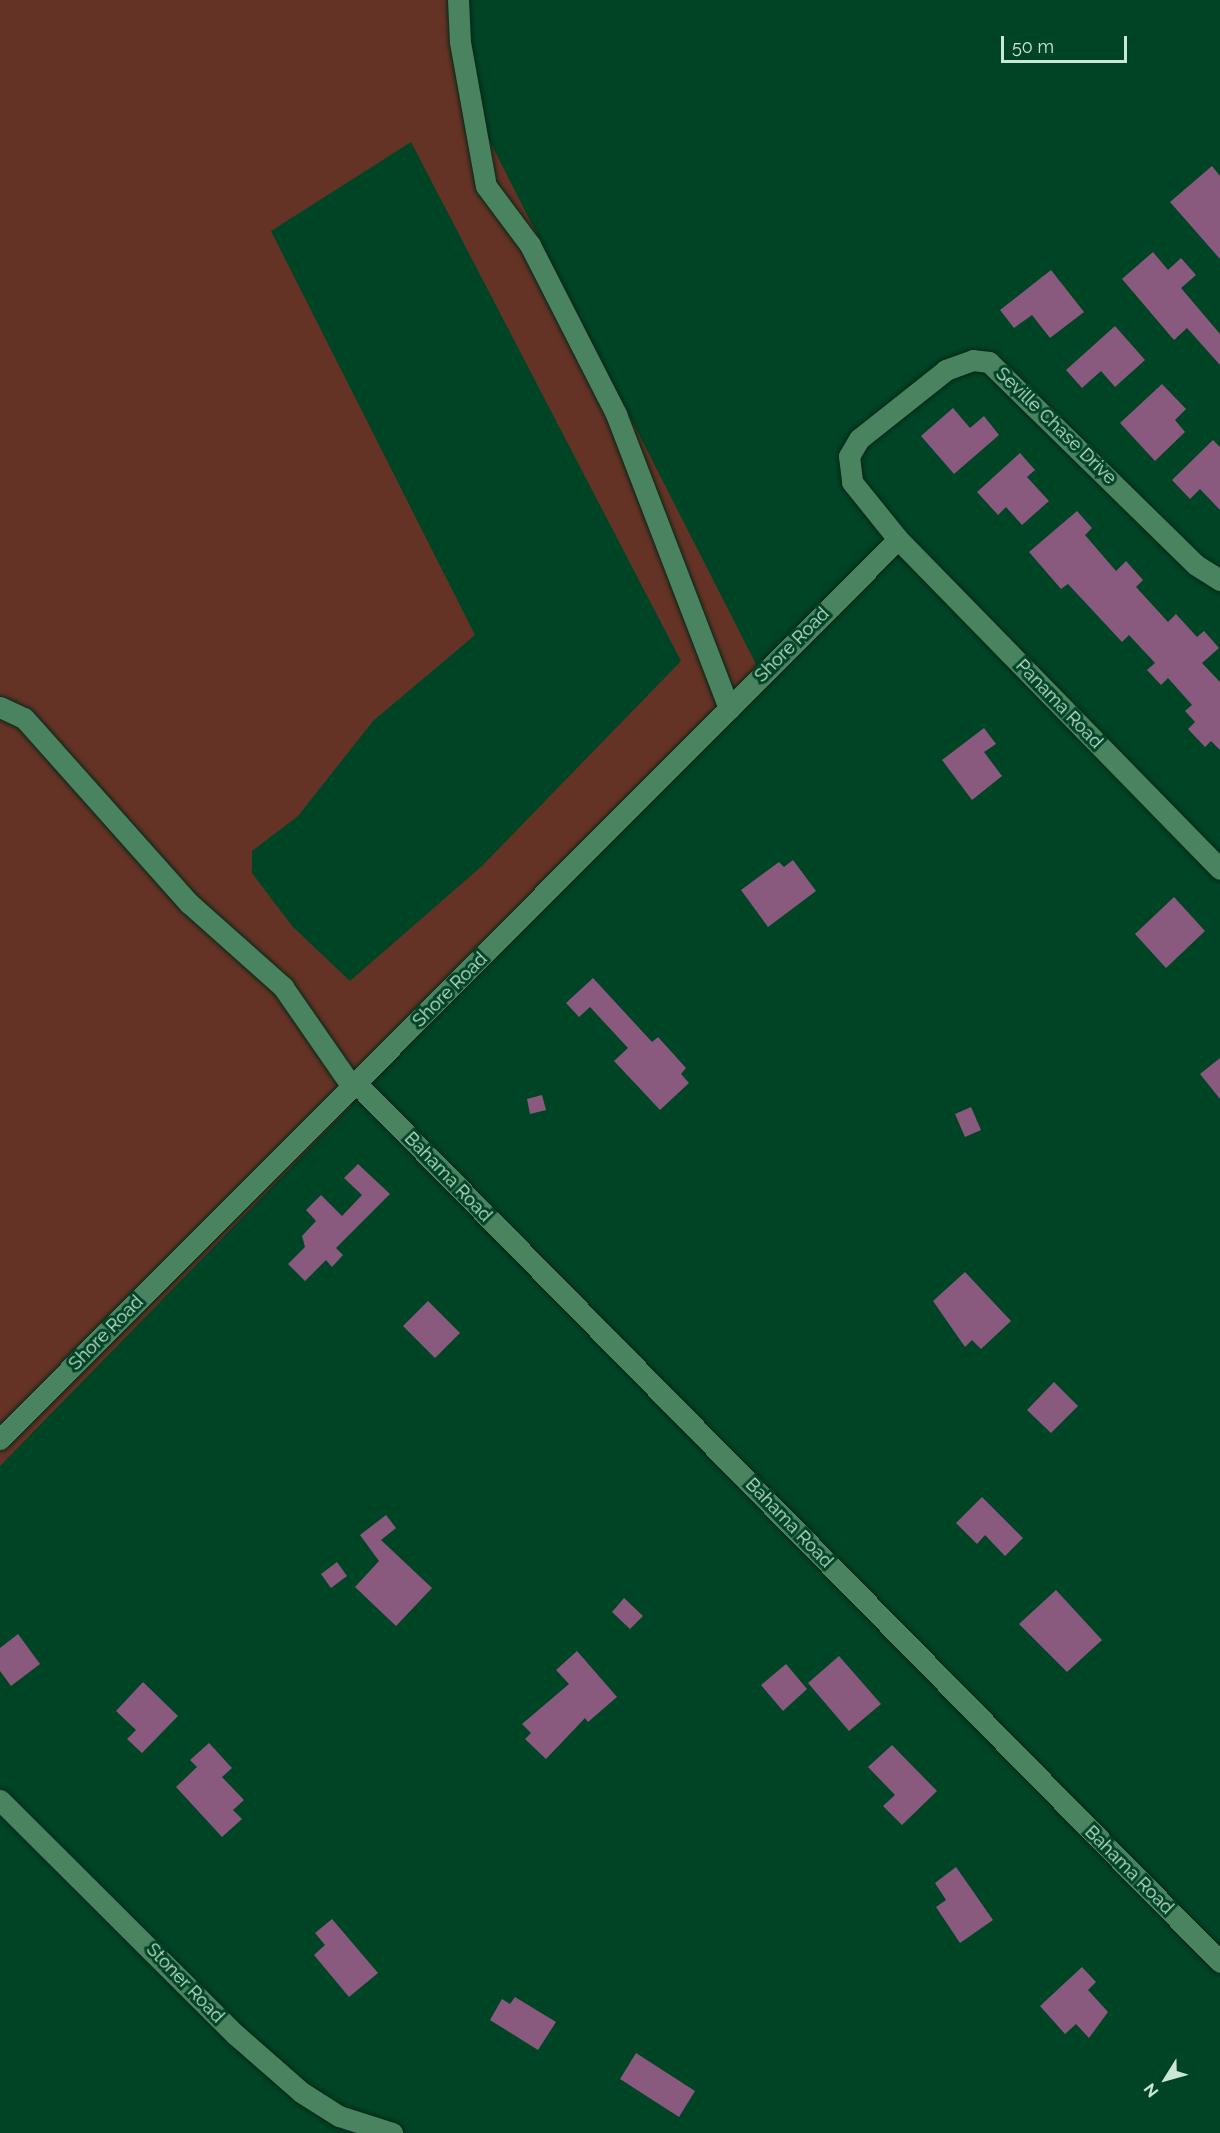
<!DOCTYPE html>
<style>
body{margin:0}
#map{position:relative;width:1220px;height:2133px;overflow:hidden;background:#004426;font-family:Raleway,sans-serif}
div>[style]{position:absolute}
.green>*{inset:0;background:#653326}
.building>*{inset:0;background:#8a597e}
.roads{filter:drop-shadow(0 0 2px #072615) drop-shadow(0 0 2px #072615)}
.minor>*{height:21px;margin:-10.5px;padding:0 10.5px;transform-origin:10.5px;border-radius:10.5px;background:#498360}
span{translate:-50% -50%;white-space:nowrap;text-align:center;line-height:1.15;-webkit-text-stroke:6px #004426;paint-order:stroke}
.street-label{font-size:18px;color:#c9e7d3}
.north{position:absolute;left:1136px;top:2049px;width:60px;height:60px;-webkit-text-stroke:4px #004426;paint-order:stroke;rotate:233deg;font-size:16px;font-weight:700;line-height:24px;text-align:center;color:#c9e7d3}
.north::after{content:'';display:block;margin:auto;width:21px;height:27px;background:#c9e7d3;clip-path:polygon(50% 0,100% 100%,50% 72%,0 100%)}
.scale{position:absolute;left:1001px;top:36px;width:126px;height:27px;box-sizing:border-box;border:3px solid #c9e7d3;border-top:0;padding-left:8px;font-size:18px;line-height:21px;white-space:nowrap;color:#c9e7d3;-webkit-text-stroke:4px #004426;paint-order:stroke}
</style>
<div id="map">
<div class="green">
<div style="clip-path:polygon(evenodd,0 0,461px 0,486px 134px,758px 668px,0 1426px,0 0,411px 142px,681px 661px,482px 866px,350px 981px,292px 926px,252px 873px,252px 851px,298px 816px,373px 721px,475px 635px,271px 231px,411px 142px)"></div>
<div style="clip-path:polygon(350px 1104px,351px 1106px,0 1466px,0 1451px)"></div>
</div>
<div class="building">
<div style="clip-path:polygon(1212px 166px,1220px 176px,1220px 259px,1170px 202px)"></div>
<div style="clip-path:polygon(1153px 252px,1168px 270px,1181px 258px,1196px 275px,1181px 288px,1220px 334px,1220px 365px,1187px 328px,1174px 340px,1122px 279px)"></div>
<div style="clip-path:polygon(1051px 270px,1084px 312px,1050px 338px,1032px 315px,1014px 328px,1000px 310px)"></div>
<div style="clip-path:polygon(1115px 326px,1145px 360px,1115px 387px,1101px 371px,1082px 388px,1066px 370px)"></div>
<div style="clip-path:polygon(1162px 384px,1186px 409px,1175px 420px,1185px 432px,1155px 461px,1120px 423px)"></div>
<div style="clip-path:polygon(953px 408px,970px 428px,984px 416px,999px 435px,954px 474px,921px 436px)"></div>
<div style="clip-path:polygon(1213px 440px,1220px 447px,1220px 510px,1200px 489px,1190px 499px,1172px 480px)"></div>
<div style="clip-path:polygon(1020px 453px,1035px 470px,1027px 477px,1049px 501px,1022px 525px,1006px 507px,998px 515px,977px 492px)"></div>
<div style="clip-path:polygon(1077px 511px,1092px 528px,1085px 535px,1116px 571px,1126px 561px,1143px 580px,1136px 587px,1168px 622px,1176px 614px,1197px 637px,1204px 631px,1219px 648px,1202px 663px,1220px 682px,1220px 750px,1211px 741px,1205px 747px,1188px 729px,1195px 722px,1185px 711px,1192px 705px,1168px 678px,1161px 685px,1147px 670px,1155px 663px,1129px 635px,1122px 642px,1068px 584px,1061px 589px,1029px 552px)"></div>
<div style="clip-path:polygon(984px 728px,996px 744px,984px 752px,1002px 776px,972px 800px,942px 760px)"></div>
<div style="clip-path:polygon(793px 860px,816px 891px,768px 927px,741px 890px,779px 862px,784px 867px)"></div>
<div style="clip-path:polygon(1174px 897px,1205px 931px,1166px 968px,1135px 934px)"></div>
<div style="clip-path:polygon(593px 978px,652px 1042px,658px 1037px,686px 1068px,681px 1074px,689px 1083px,660px 1110px,614px 1061px,628px 1048px,590px 1007px,579px 1017px,566px 1003px)"></div>
<div style="clip-path:polygon(1220px 1058px,1220px 1099px,1200px 1074px)"></div>
<div style="clip-path:polygon(542px 1095px,546px 1110px,530px 1114px,527px 1099px)"></div>
<div style="clip-path:polygon(971px 1107px,981px 1130px,965px 1137px,955px 1114px)"></div>
<div style="clip-path:polygon(358px 1164px,390px 1194px,336px 1248px,343px 1255px,332px 1267px,326px 1260px,305px 1281px,288px 1264px,305px 1247px,302px 1236px,316px 1221px,306px 1210px,321px 1195px,342px 1216px,362px 1195px,344px 1178px)"></div>
<div style="clip-path:polygon(965px 1272px,1011px 1321px,981px 1349px,972px 1340px,965px 1347px,933px 1301px)"></div>
<div style="clip-path:polygon(428px 1301px,460px 1333px,435px 1358px,403px 1326px)"></div>
<div style="clip-path:polygon(1054px 1382px,1078px 1406px,1051px 1433px,1027px 1410px)"></div>
<div style="clip-path:polygon(982px 1497px,1023px 1538px,1005px 1556px,985px 1535px,977px 1544px,956px 1523px)"></div>
<div style="clip-path:polygon(386px 1515px,396px 1528px,381px 1540px,432px 1588px,396px 1626px,355px 1587px,379px 1561px,360px 1535px)"></div>
<div style="clip-path:polygon(337px 1562px,347px 1576px,331px 1588px,321px 1574px)"></div>
<div style="clip-path:polygon(1056px 1590px,1102px 1640px,1067px 1672px,1019px 1624px)"></div>
<div style="clip-path:polygon(624px 1598px,643px 1616px,630px 1629px,612px 1612px)"></div>
<div style="clip-path:polygon(18px 1634px,40px 1664px,11px 1686px,0 1671px,0 1648px)"></div>
<div style="clip-path:polygon(577px 1651px,617px 1697px,588px 1722px,585px 1718px,546px 1759px,525px 1739px,531px 1733px,522px 1724px,569px 1684px,556px 1670px)"></div>
<div style="clip-path:polygon(839px 1656px,881px 1704px,849px 1731px,808px 1683px)"></div>
<div style="clip-path:polygon(786px 1664px,807px 1689px,783px 1711px,761px 1685px)"></div>
<div style="clip-path:polygon(143px 1682px,178px 1716px,142px 1753px,127px 1739px,136px 1730px,116px 1711px)"></div>
<div style="clip-path:polygon(209px 1743px,232px 1768px,222px 1777px,244px 1800px,233px 1810px,242px 1819px,222px 1837px,176px 1787px,197px 1767px,190px 1760px)"></div>
<div style="clip-path:polygon(892px 1745px,937px 1791px,902px 1825px,883px 1806px,895px 1795px,868px 1767px)"></div>
<div style="clip-path:polygon(956px 1867px,993px 1920px,960px 1943px,936px 1907px,946px 1900px,935px 1883px)"></div>
<div style="clip-path:polygon(332px 1919px,378px 1973px,349px 1997px,314px 1955px,325px 1945px,315px 1933px)"></div>
<div style="clip-path:polygon(1082px 1967px,1096px 1982px,1088px 1990px,1108px 2012px,1089px 2038px,1076px 2024px,1065px 2034px,1040px 2006px)"></div>
<div style="clip-path:polygon(515px 1997px,556px 2022px,538px 2050px,490px 2020px,502px 1999px,510px 2004px)"></div>
<div style="clip-path:polygon(636px 2053px,695px 2091px,679px 2117px,620px 2079px)"></div>
</div>
<div class="roads">
<div class="minor">
<div style="left:458px;top:0;width:42px;rotate:87.3deg"></div>
<div style="left:460px;top:42px;width:146px;rotate:79.8deg"></div>
<div style="left:486px;top:186px;width:74px;rotate:53.3deg"></div>
<div style="left:530px;top:245px;width:190px;rotate:63deg"></div>
<div style="left:616px;top:414px;width:316px;rotate:69deg"></div>
<div style="left:1220px;top:580px;width:28px;rotate:-148deg"></div>
<div style="left:1196px;top:565px;width:290px;rotate:-135.6deg"></div>
<div style="left:989px;top:362px;width:16px;rotate:-173deg"></div>
<div style="left:973px;top:360px;width:29px;rotate:160deg"></div>
<div style="left:946px;top:370px;width:111px;rotate:141.6deg"></div>
<div style="left:859px;top:439px;width:20px;rotate:120deg"></div>
<div style="left:849px;top:456px;width:26px;rotate:83deg"></div>
<div style="left:852px;top:482px;width:73px;rotate:51.1deg"></div>
<div style="left:898px;top:539px;width:461px;rotate:45.7deg"></div>
<div style="left:0;top:707px;width:26px;rotate:25deg"></div>
<div style="left:24px;top:718px;width:249px;rotate:48.3deg"></div>
<div style="left:190px;top:904px;width:125px;rotate:41.7deg"></div>
<div style="left:283px;top:987px;width:123px;rotate:55.3deg"></div>
<div style="left:357px;top:1084px;width:1231px;rotate:45.49deg"></div>
<div style="left:0;top:1439px;width:1271px;rotate:-45.06deg"></div>
<div style="left:0;top:1800px;width:333px;rotate:44.9deg"></div>
<div style="left:236px;top:2035px;width:86px;rotate:41.2deg"></div>
<div style="left:301px;top:2092px;width:45px;rotate:32.3deg"></div>
<div style="left:339px;top:2116px;width:56px;rotate:17.8deg"></div>
</div>
</div>
<div class="street-label">
<span style="left:1056px;top:426px;rotate:44deg">Seville Chase Drive</span>
<span style="left:792px;top:645px;rotate:-45deg">Shore Road</span>
<span style="left:1059px;top:704px;rotate:46deg">Panama Road</span>
<span style="left:450px;top:990px;rotate:-45deg">Shore Road</span>
<span style="left:448px;top:1177px;rotate:46deg">Bahama Road</span>
<span style="left:106px;top:1333px;rotate:-45deg">Shore Road</span>
<span style="left:789px;top:1523px;rotate:46deg">Bahama Road</span>
<span style="left:1129px;top:1870px;rotate:45deg">Bahama Road</span>
<span style="left:185px;top:1983px;rotate:46deg">Stoner Road</span>
</div>
<div class="north">N</div>
<div class="scale">50 m</div>
</div>
